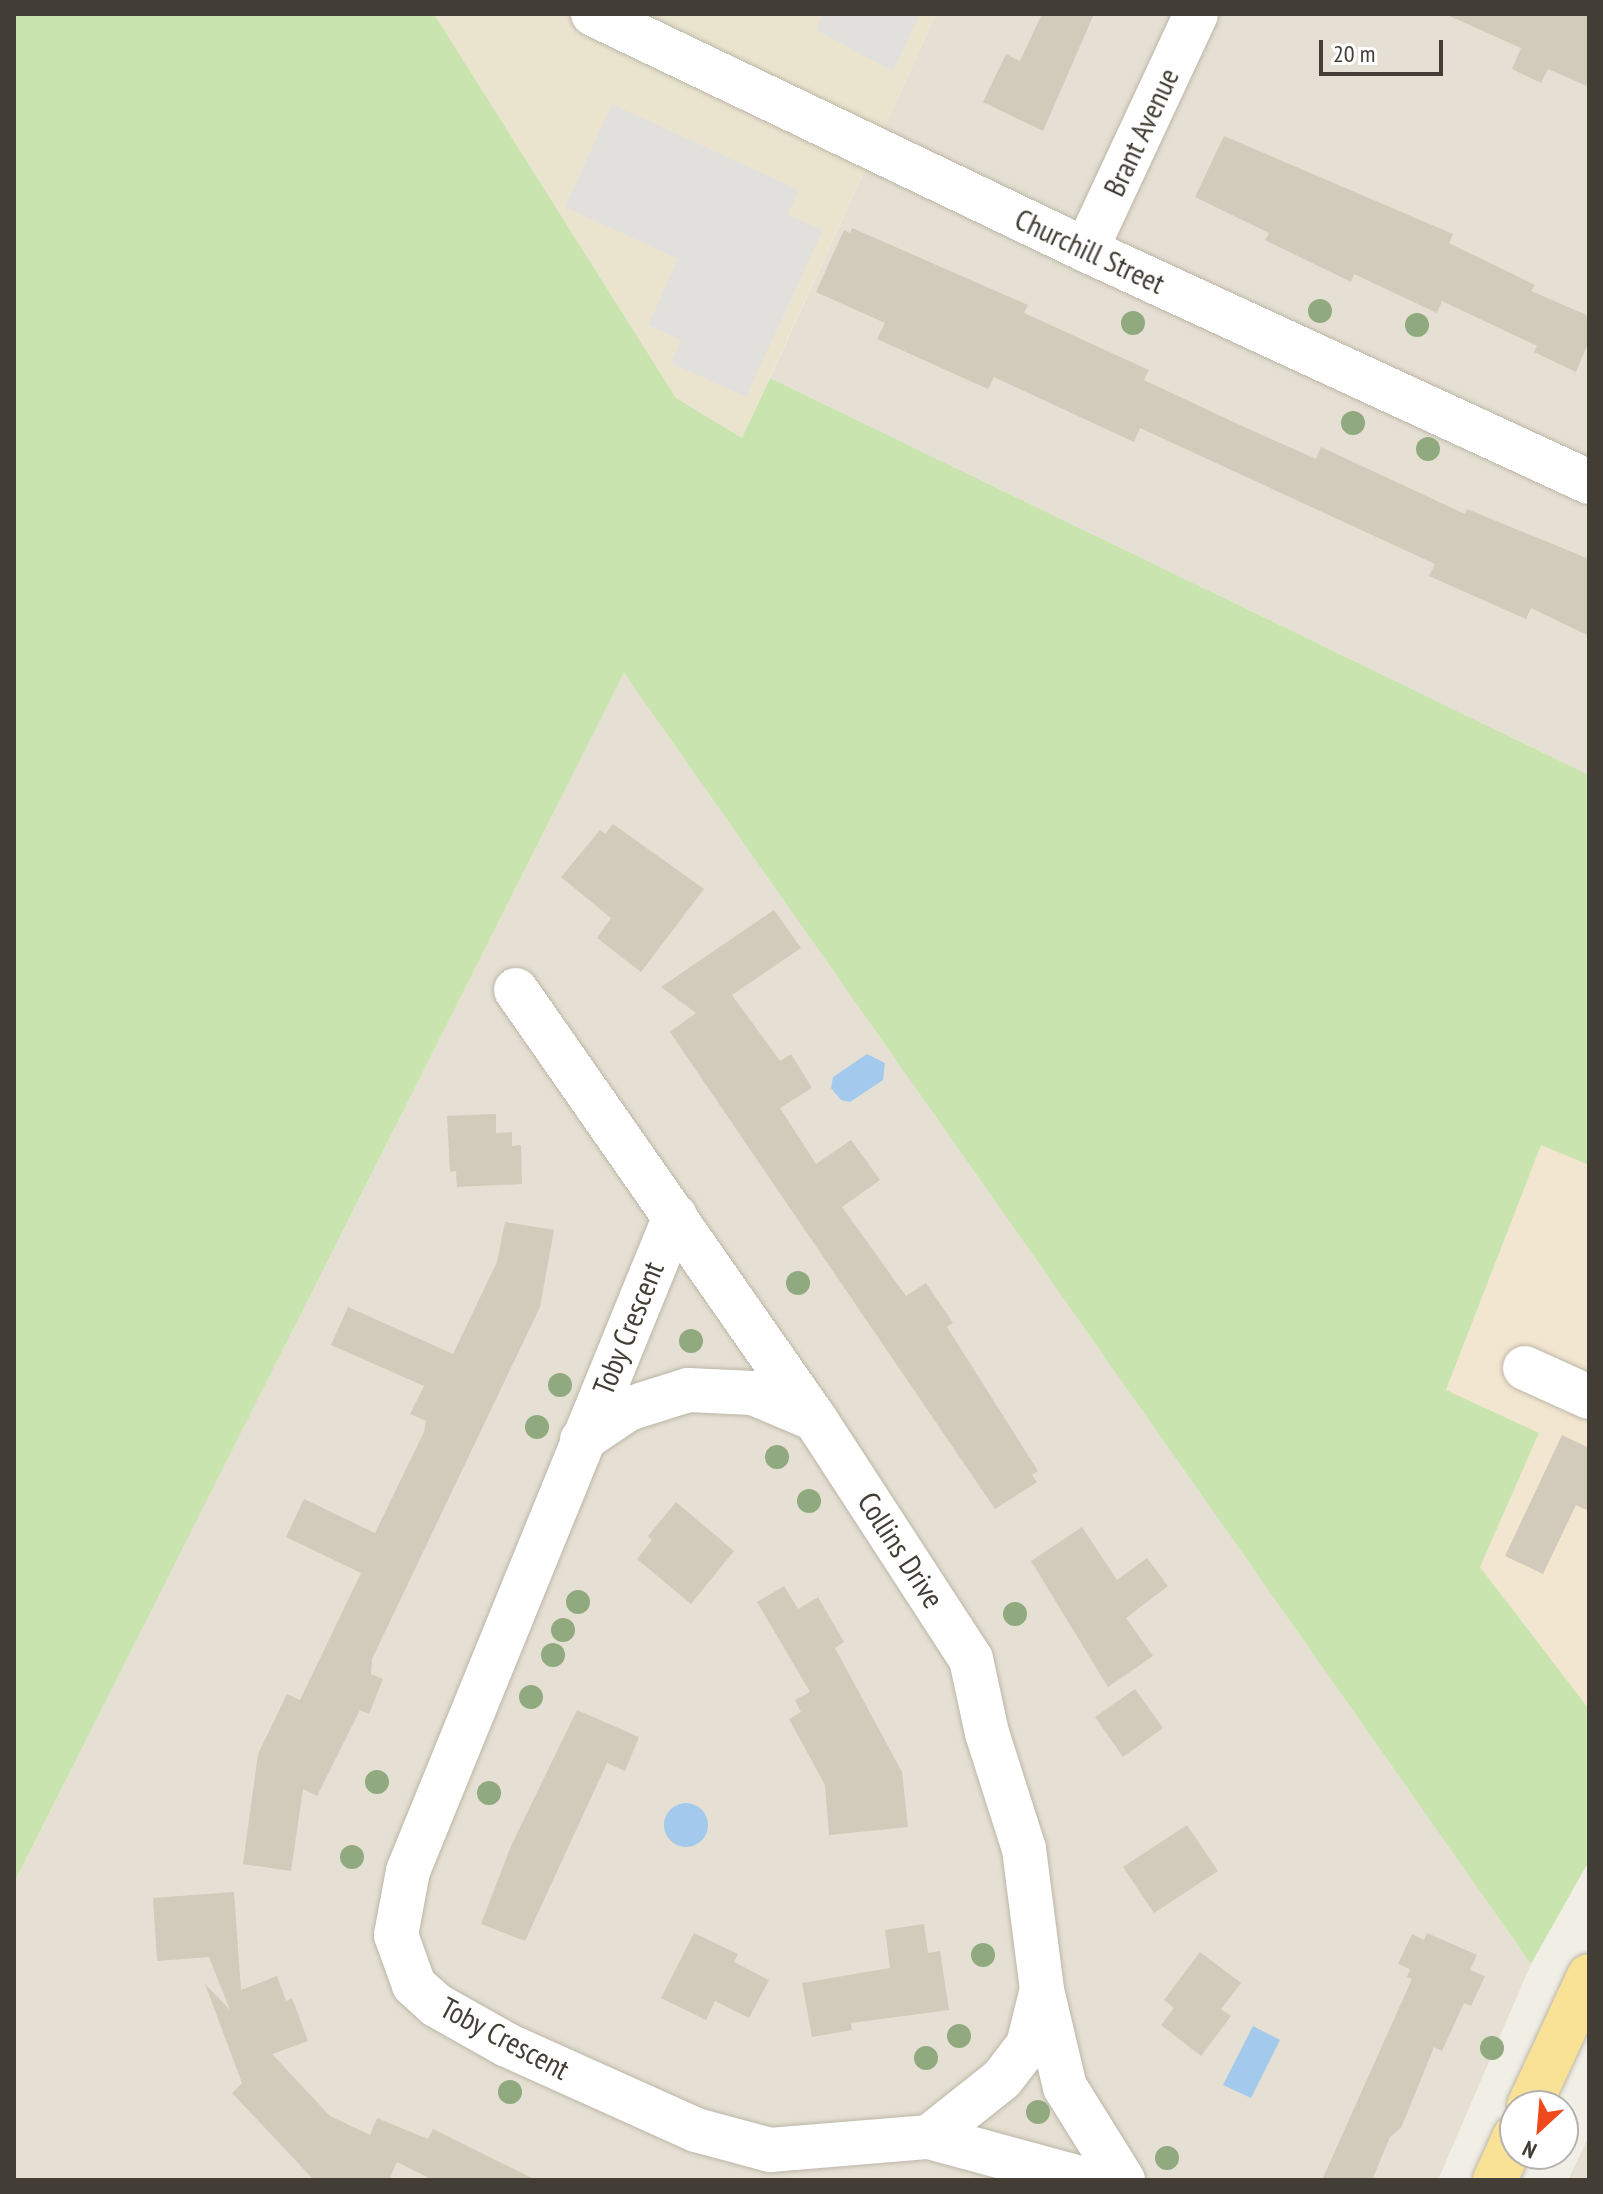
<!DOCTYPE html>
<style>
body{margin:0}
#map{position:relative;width:1603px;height:2194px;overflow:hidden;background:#f1eee5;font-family:"PT Sans Narrow",sans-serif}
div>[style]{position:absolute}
.residential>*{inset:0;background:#e5e0d3}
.commercial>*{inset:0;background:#f3e6d0}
.education>*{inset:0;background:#eae4cf}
.green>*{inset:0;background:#c9e4af}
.parking>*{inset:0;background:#e2e0dd}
.water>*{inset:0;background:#a3caec}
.round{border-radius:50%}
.building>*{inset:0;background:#d2cabb}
.roads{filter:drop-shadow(0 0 2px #bcb6a8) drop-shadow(0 0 2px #bcb6a8)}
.minor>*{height:44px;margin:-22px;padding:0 22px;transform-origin:22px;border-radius:22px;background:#fff}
.major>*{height:44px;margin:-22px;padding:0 22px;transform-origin:22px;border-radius:22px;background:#f9e296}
.trees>*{width:24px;height:24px;margin:-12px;border-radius:50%;background:#91a97f}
span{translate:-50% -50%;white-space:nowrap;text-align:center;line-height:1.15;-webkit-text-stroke:6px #fff;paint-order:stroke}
.street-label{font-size:30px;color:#433e35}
.frame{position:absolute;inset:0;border:16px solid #433e35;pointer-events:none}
.north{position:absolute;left:1499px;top:2090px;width:80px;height:80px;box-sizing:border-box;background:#fff;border:2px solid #b4b2ae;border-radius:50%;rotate:206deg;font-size:22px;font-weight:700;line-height:32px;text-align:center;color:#433e35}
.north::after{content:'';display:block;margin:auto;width:28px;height:36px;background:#ef491e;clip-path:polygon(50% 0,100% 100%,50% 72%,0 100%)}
.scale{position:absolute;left:1319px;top:40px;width:124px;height:36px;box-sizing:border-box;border:4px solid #433e35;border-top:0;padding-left:10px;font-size:24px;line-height:28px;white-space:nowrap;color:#433e35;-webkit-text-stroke:6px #fff;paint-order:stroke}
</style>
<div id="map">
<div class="residential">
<div style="clip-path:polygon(936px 14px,1589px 14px,1589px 775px,770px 378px)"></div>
<div style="clip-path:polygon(624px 673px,1531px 1964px,1438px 2180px,14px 2180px,14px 1883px)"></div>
<div style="clip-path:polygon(1589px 2136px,1589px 2180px,1568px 2180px)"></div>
</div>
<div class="commercial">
<div style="clip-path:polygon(1541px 1144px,1589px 1165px,1589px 1709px,1480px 1567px,1539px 1433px,1446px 1391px)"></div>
</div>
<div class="education">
<div style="clip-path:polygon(434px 14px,936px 14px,742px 438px,676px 398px)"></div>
</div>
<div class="green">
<div style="clip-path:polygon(14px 14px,434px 14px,676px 398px,742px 438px,770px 378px,1589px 775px,1589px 1165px,1541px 1145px,1446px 1390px,1539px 1433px,1480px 1567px,1589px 1709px,1589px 1861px,1531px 1964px,624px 673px,14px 1883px)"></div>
</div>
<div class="parking">
<div style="clip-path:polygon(823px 14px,920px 14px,893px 71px,816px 30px)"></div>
<div style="clip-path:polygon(612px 104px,799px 190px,788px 215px,823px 230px,746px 397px,671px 363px,681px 340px,648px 325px,678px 259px,565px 207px)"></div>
</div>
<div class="water">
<div style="clip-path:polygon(867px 1054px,885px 1063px,883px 1080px,850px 1102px,841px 1100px,831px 1088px,833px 1077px)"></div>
<div class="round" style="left:664px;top:1803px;width:44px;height:44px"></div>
<div style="clip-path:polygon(1253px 2026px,1280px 2040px,1251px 2098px,1223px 2085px)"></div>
</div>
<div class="building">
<div style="clip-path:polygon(1042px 14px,1094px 14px,1043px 131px,983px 102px,1006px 54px,1020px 61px)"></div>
<div style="clip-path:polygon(1445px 14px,1589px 14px,1589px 87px,1548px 69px,1541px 83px,1512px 69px,1521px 48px)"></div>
<div style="clip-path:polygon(1224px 136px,1453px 234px,1449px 243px,1535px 285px,1531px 291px,1589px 316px,1589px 341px,1576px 372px,1534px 352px,1537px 346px,1442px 301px,1437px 313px,1354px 274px,1351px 282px,1265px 240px,1269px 233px,1195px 197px)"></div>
<div style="clip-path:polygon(852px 228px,1028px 305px,1024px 313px,1149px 370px,1144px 380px,1242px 426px,1316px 459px,1321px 447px,1465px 514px,1467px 509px,1589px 559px,1589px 636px,1531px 608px,1526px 619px,1429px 576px,1435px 564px,1140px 428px,1134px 442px,994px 377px,988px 389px,877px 339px,885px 323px,816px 292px,844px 230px,850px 233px)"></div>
<div style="clip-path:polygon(613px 824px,704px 889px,641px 972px,597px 938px,611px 918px,561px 877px,600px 830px,605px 834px)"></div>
<div style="clip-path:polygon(774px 910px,801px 948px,732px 995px,780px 1061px,791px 1054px,812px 1088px,780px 1108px,816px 1164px,851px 1140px,880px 1180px,842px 1207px,906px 1296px,926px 1283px,953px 1323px,947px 1327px,1038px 1471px,1032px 1475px,1037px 1482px,995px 1509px,670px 1032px,696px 1013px,661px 987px)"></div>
<div style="clip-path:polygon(496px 1114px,496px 1133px,512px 1132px,512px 1146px,521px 1145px,522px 1184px,457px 1187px,456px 1171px,450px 1172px,447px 1116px)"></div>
<div style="clip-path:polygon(505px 1222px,554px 1230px,540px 1307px,372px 1659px,371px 1674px,383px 1679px,369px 1714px,360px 1710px,317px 1796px,303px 1789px,291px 1871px,243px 1864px,258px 1754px,287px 1694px,300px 1700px,361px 1573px,286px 1537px,304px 1499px,375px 1533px,424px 1432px,426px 1421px,410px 1414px,424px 1386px,331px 1345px,348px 1307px,453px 1354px,497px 1262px)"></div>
<div style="clip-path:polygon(1562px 1435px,1589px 1448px,1589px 1511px,1576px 1505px,1543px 1574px,1505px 1556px)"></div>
<div style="clip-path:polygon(676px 1502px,734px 1551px,691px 1604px,637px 1559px,652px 1540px,648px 1536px)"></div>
<div style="clip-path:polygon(1082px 1527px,1117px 1580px,1147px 1558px,1168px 1586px,1126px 1618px,1153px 1656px,1108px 1687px,1031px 1561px)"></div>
<div style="clip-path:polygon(784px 1586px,798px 1609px,818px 1597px,844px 1642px,835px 1648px,902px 1772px,908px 1827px,829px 1835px,825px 1785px,789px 1719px,801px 1712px,795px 1700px,810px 1692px,757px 1602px)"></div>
<div style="clip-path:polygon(1135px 1689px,1163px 1728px,1123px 1757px,1095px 1717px)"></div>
<div style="clip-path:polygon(577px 1710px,639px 1737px,625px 1771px,607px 1763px,525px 1941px,481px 1924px,511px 1846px)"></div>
<div style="clip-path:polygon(1187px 1825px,1218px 1871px,1154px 1913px,1123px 1867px)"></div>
<div style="clip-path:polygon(234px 1892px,241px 1990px,277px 1976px,286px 2001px,292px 1998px,308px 2041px,272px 2054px,330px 2116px,370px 2135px,377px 2118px,428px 2139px,433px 2129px,536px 2180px,433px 2180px,397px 2162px,389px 2180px,314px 2180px,232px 2093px,242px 2083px,205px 1984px,230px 2010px,209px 1957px,157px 1961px,153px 1898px)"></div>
<div style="clip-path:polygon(924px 1924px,928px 1953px,940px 1951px,949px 2010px,851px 2023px,852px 2030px,812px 2037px,802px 1983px,890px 1968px,885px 1930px)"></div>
<div style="clip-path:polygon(694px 1933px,738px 1954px,734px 1962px,769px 1980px,749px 2018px,715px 2001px,706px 2020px,661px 1998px)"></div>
<div style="clip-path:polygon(1427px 1933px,1477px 1955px,1470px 1970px,1485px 1976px,1471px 2006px,1464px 2003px,1442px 2051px,1434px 2047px,1401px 2128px,1390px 2137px,1372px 2180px,1322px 2180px,1412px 1979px,1407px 1977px,1410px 1969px,1398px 1964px,1412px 1934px,1424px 1940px)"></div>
<div style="clip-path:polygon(1200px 1952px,1241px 1983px,1221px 2009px,1231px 2016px,1201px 2056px,1161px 2025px,1174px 2008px,1164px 2000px)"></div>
</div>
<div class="roads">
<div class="minor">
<div style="left:593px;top:14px;width:547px;rotate:25.58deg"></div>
<div style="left:1086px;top:250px;width:554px;rotate:24.76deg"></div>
<div style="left:1086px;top:250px;width:260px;rotate:-65deg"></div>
<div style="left:516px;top:990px;width:523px;rotate:55.12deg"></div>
<div style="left:815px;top:1419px;width:286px;rotate:57deg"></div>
<div style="left:971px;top:1659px;width:76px;rotate:77.8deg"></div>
<div style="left:987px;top:1733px;width:122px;rotate:72.3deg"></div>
<div style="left:1024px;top:1849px;width:142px;rotate:82.7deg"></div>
<div style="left:1042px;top:1990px;width:100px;rotate:76.7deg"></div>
<div style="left:1065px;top:2087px;width:110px;rotate:58.1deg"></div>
<div style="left:675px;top:1216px;width:707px;rotate:112.18deg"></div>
<div style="left:408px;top:1871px;width:65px;rotate:100.6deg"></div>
<div style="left:396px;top:1935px;width:53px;rotate:70.2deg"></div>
<div style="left:414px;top:1985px;width:30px;rotate:42deg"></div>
<div style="left:436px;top:2005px;width:81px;rotate:29.4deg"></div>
<div style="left:507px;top:2045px;width:207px;rotate:24.2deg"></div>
<div style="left:696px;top:2130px;width:77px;rotate:15.1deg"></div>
<div style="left:770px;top:2150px;width:160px;rotate:-4.7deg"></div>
<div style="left:929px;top:2137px;width:164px;rotate:15.2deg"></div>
<div style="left:1525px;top:1368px;width:70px;rotate:24.4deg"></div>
<div style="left:582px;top:1440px;width:55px;rotate:-34deg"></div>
<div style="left:628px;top:1409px;width:63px;rotate:-17.6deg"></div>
<div style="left:688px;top:1390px;width:65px;rotate:2.6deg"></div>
<div style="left:753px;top:1393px;width:67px;rotate:22.8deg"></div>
<div style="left:929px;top:2137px;width:93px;rotate:-38.5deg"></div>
<div style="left:1002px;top:2079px;width:43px;rotate:-52.6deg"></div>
<div style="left:1028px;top:2045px;width:54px;rotate:-76deg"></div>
</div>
<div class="major">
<div style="left:1529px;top:2106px;width:143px;rotate:-65.2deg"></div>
<div style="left:1495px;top:2180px;width:48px;rotate:-65.6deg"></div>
</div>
</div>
<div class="trees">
<div style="left:1320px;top:311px"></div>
<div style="left:1133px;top:323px"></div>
<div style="left:1417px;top:325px"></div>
<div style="left:1353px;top:423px"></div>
<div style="left:1428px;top:449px"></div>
<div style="left:798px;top:1283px"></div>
<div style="left:691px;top:1341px"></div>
<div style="left:560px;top:1385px"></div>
<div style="left:537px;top:1427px"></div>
<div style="left:777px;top:1457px"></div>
<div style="left:809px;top:1501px"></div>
<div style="left:578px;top:1602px"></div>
<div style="left:1015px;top:1614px"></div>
<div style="left:563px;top:1630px"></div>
<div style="left:553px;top:1655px"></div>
<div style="left:531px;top:1697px"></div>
<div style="left:377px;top:1782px"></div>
<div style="left:489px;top:1793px"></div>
<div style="left:352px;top:1857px"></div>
<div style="left:983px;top:1955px"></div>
<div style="left:959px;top:2036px"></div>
<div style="left:1492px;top:2048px"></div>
<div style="left:926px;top:2058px"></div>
<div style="left:510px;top:2092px"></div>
<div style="left:1038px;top:2112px"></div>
<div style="left:1167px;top:2158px"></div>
</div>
<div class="street-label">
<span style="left:1141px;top:132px;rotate:-65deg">Brant Avenue</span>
<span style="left:1090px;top:251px;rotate:25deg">Churchill Street</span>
<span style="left:628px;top:1328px;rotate:-68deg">Toby Crescent</span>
<span style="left:901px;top:1550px;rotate:57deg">Collins Drive</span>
<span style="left:505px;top:2038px;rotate:28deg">Toby Crescent</span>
</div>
<div class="frame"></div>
<div class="north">N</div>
<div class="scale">20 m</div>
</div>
